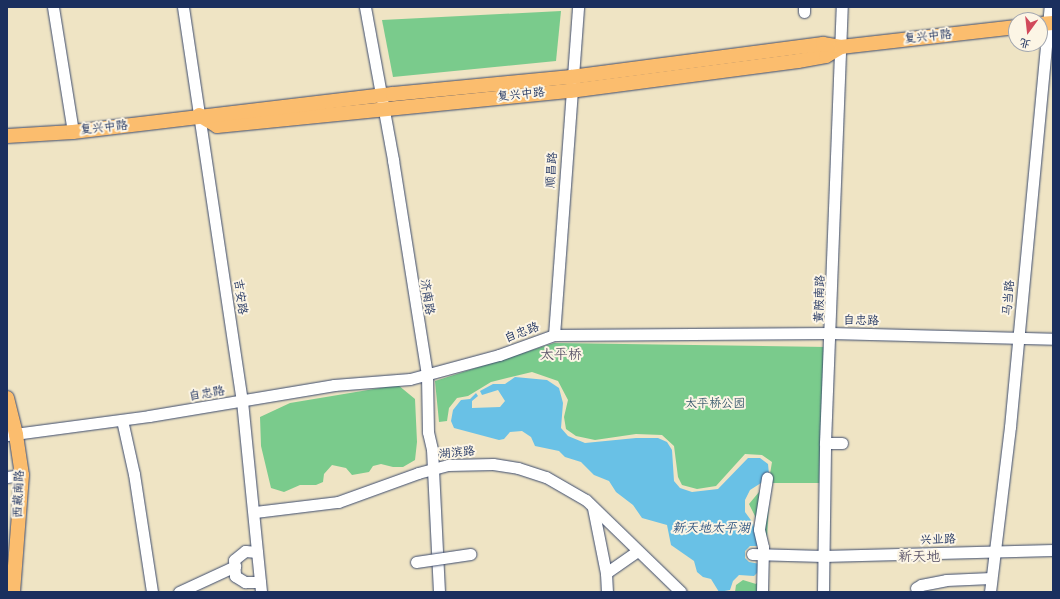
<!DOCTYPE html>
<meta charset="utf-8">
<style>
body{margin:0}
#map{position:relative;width:1060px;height:599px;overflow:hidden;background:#efe4c4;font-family:Kalam,"LXGW WenKai TC",sans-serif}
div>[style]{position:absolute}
.green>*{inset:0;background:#7acb8c}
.water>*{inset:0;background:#69c1e6}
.roads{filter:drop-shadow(0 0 1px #3b4a6d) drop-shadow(0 0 1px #3b4a6d)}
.minor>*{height:11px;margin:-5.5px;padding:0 5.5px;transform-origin:5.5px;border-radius:5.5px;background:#fff}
.major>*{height:14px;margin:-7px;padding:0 7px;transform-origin:7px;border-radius:7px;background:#fbbd6e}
.bridges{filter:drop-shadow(0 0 1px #3b4a6d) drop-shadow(0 0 1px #3b4a6d)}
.minor-bridge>*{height:11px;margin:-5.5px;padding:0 5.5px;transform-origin:5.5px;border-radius:5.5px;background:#fff}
span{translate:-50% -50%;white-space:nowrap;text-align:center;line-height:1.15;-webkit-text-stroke:4px #fcf5e5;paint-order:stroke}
.street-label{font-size:12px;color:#1b2f5e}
.park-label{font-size:12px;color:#33566a}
.water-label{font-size:13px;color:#2e5480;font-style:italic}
.quarter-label{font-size:14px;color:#5f596d}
.frame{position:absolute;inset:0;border:8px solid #1b2f5e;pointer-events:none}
.north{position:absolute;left:1008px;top:12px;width:40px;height:40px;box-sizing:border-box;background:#fcf5e5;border:1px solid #a2a6af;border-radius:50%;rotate:195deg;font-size:11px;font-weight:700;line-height:16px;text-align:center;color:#1b2f5e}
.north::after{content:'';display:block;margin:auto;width:14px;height:18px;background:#d1495b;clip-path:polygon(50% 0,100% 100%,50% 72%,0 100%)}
</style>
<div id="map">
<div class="green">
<div style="clip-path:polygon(561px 11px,556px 61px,393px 77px,382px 20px)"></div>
<div style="clip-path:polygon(554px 343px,827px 347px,823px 483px,770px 483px,764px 592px,735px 592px,736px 585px,743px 580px,756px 584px,764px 574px,756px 518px,749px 504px,769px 480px,772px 462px,762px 455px,745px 454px,716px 486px,697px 489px,682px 485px,678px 477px,674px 446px,662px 435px,636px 434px,595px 440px,576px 436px,566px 429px,564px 417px,568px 400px,558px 381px,532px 372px,491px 382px,468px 396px,457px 398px,449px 408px,447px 421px,439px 422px,435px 381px)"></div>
<div style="clip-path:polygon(398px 385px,415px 399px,417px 442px,415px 460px,403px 467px,393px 467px,381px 464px,373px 466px,369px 472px,352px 475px,346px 468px,332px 465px,324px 474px,323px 482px,316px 485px,300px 485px,284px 492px,271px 488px,261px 446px,260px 417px,290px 403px)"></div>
</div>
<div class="water">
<div style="clip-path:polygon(515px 377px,547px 380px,559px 388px,563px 403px,561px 428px,568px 436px,585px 443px,636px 438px,658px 438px,667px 442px,672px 450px,674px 481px,680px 488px,692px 492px,718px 489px,748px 458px,760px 458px,768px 464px,769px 474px,761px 483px,750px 490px,745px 500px,745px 512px,753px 523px,758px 546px,750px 546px,745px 551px,745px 558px,749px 562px,760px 564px,758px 572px,754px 576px,739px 575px,733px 581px,730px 590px,719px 592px,711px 579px,703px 577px,697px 572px,694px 561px,671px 545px,667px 525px,642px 518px,633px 505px,616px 492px,609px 481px,594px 475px,581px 462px,565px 457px,559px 451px,535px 446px,531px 437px,522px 431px,510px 432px,504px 439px,499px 440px,454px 428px,451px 421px,453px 410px,461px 400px,470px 399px,476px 393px,478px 396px,472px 401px,472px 408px,500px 407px,505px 401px,498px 390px,482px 395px,480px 391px,493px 384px,505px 384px)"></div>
</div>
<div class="roads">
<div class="minor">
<div style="left:53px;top:7px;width:127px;rotate:80.9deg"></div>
<div style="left:183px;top:7px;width:398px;rotate:81.5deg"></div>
<div style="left:242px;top:401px;width:192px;rotate:84.3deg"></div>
<div style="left:365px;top:7px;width:156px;rotate:79.6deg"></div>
<div style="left:393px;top:160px;width:218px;rotate:81deg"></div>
<div style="left:427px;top:375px;width:57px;rotate:89deg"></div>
<div style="left:428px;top:432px;width:17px;rotate:77deg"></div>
<div style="left:432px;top:449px;width:143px;rotate:87.2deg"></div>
<div style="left:804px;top:12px;width:5px;rotate:-90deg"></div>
<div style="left:554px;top:335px;width:329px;rotate:-85.8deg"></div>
<div style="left:122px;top:420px;width:55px;rotate:77.5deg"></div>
<div style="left:134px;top:474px;width:119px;rotate:81.3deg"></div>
<div style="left:7px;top:435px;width:143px;rotate:-7.6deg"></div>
<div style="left:149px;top:416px;width:188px;rotate:-9.5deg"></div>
<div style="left:334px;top:385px;width:76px;rotate:-4.5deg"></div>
<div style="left:410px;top:379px;width:92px;rotate:-15.1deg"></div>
<div style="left:499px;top:355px;width:59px;rotate:-20deg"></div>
<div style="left:554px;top:335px;width:277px;rotate:-0.4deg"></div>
<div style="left:831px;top:333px;width:222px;rotate:1.5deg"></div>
<div style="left:825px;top:443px;width:17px"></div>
<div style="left:7px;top:477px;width:15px;rotate:-8deg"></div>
<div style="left:593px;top:508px;width:66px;rotate:78.7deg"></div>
<div style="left:606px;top:573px;width:19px;rotate:87deg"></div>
<div style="left:255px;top:512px;width:84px;rotate:-6.9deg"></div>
<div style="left:338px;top:502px;width:85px;rotate:-19.9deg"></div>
<div style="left:418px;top:473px;width:31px;rotate:-15deg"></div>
<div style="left:448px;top:465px;width:45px;rotate:-1.3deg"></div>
<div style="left:493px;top:464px;width:25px;rotate:9deg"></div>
<div style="left:518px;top:468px;width:29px;rotate:18deg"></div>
<div style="left:546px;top:477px;width:46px;rotate:29.9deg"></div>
<div style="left:586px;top:500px;width:132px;rotate:44.1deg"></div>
<div style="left:257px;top:552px;width:12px;rotate:-175deg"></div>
<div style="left:245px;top:551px;width:14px;rotate:141deg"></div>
<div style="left:234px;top:560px;width:16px;rotate:86deg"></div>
<div style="left:235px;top:576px;width:12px;rotate:31deg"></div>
<div style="left:245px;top:582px;width:15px"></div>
<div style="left:752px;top:554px;width:71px;rotate:1.6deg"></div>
<div style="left:823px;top:556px;width:230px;rotate:-1.5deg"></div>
<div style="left:606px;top:573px;width:38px;rotate:-35deg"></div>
<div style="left:916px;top:588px;width:6px;rotate:-31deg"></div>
<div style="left:921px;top:585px;width:25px;rotate:-11deg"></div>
<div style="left:946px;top:580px;width:45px;rotate:-2.5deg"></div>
<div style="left:179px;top:592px;width:62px;rotate:-24.9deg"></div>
<div style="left:762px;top:592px;width:45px;rotate:-88.7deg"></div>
<div style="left:763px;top:547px;width:18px;rotate:-103deg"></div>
<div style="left:759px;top:529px;width:52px;rotate:-81.1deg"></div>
<div style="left:823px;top:592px;width:149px;rotate:-89.2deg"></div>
<div style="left:825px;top:443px;width:436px;rotate:-87.8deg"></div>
<div style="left:990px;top:592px;width:166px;rotate:-83.1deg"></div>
<div style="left:1010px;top:427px;width:422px;rotate:-84.6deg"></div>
</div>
<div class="major">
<div style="left:1040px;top:24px;width:13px;rotate:-4deg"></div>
<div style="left:199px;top:115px;width:21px;rotate:31deg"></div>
<div style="left:217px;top:126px;width:355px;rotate:-5.7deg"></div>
<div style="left:570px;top:91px;width:230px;rotate:-7.5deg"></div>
<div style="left:798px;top:61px;width:28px;rotate:-10deg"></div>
<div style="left:826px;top:56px;width:17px;rotate:-31deg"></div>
<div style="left:7px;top:136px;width:66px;rotate:-3.5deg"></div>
<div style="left:73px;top:132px;width:322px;rotate:-6.8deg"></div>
<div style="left:393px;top:94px;width:179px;rotate:-5.5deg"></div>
<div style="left:571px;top:77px;width:254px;rotate:-7.5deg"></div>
<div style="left:823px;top:44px;width:18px;rotate:9deg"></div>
<div style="left:841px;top:47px;width:176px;rotate:-6.5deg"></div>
<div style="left:7px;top:398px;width:38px;rotate:76deg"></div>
<div style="left:16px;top:435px;width:40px;rotate:81.5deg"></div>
<div style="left:22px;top:475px;width:117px;rotate:94.4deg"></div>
</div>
</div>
<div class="bridges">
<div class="minor-bridge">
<div style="left:416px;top:562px;width:55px;rotate:-8.4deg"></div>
</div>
</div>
<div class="street-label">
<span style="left:928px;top:37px;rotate:-6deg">复兴中路</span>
<span style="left:521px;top:95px;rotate:-6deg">复兴中路</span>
<span style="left:104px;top:128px;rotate:-6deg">复兴中路</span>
<span style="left:552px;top:170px;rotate:-86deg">顺昌路</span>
<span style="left:240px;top:297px;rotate:82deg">吉安路</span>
<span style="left:427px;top:297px;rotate:81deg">济南路</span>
<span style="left:1009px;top:298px;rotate:-85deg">马当路</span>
<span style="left:820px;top:299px;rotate:-88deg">黄陂南路</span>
<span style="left:861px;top:321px;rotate:1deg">自忠路</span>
<span style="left:522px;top:333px;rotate:-21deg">自忠路</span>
<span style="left:207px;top:394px;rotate:-10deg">自忠路</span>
<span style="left:457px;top:453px;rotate:-5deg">湖滨路</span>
<span style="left:19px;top:494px;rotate:-88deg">西藏南路</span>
<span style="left:938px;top:540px;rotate:-2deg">兴业路</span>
</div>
<div class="park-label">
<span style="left:715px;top:404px">太平桥公园</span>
</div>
<div class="water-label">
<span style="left:711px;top:529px">新天地太平湖</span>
</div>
<div class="quarter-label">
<span style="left:561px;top:355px">太平桥</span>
<span style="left:919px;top:557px">新天地</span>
</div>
<div class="frame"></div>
<div class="north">北</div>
</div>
